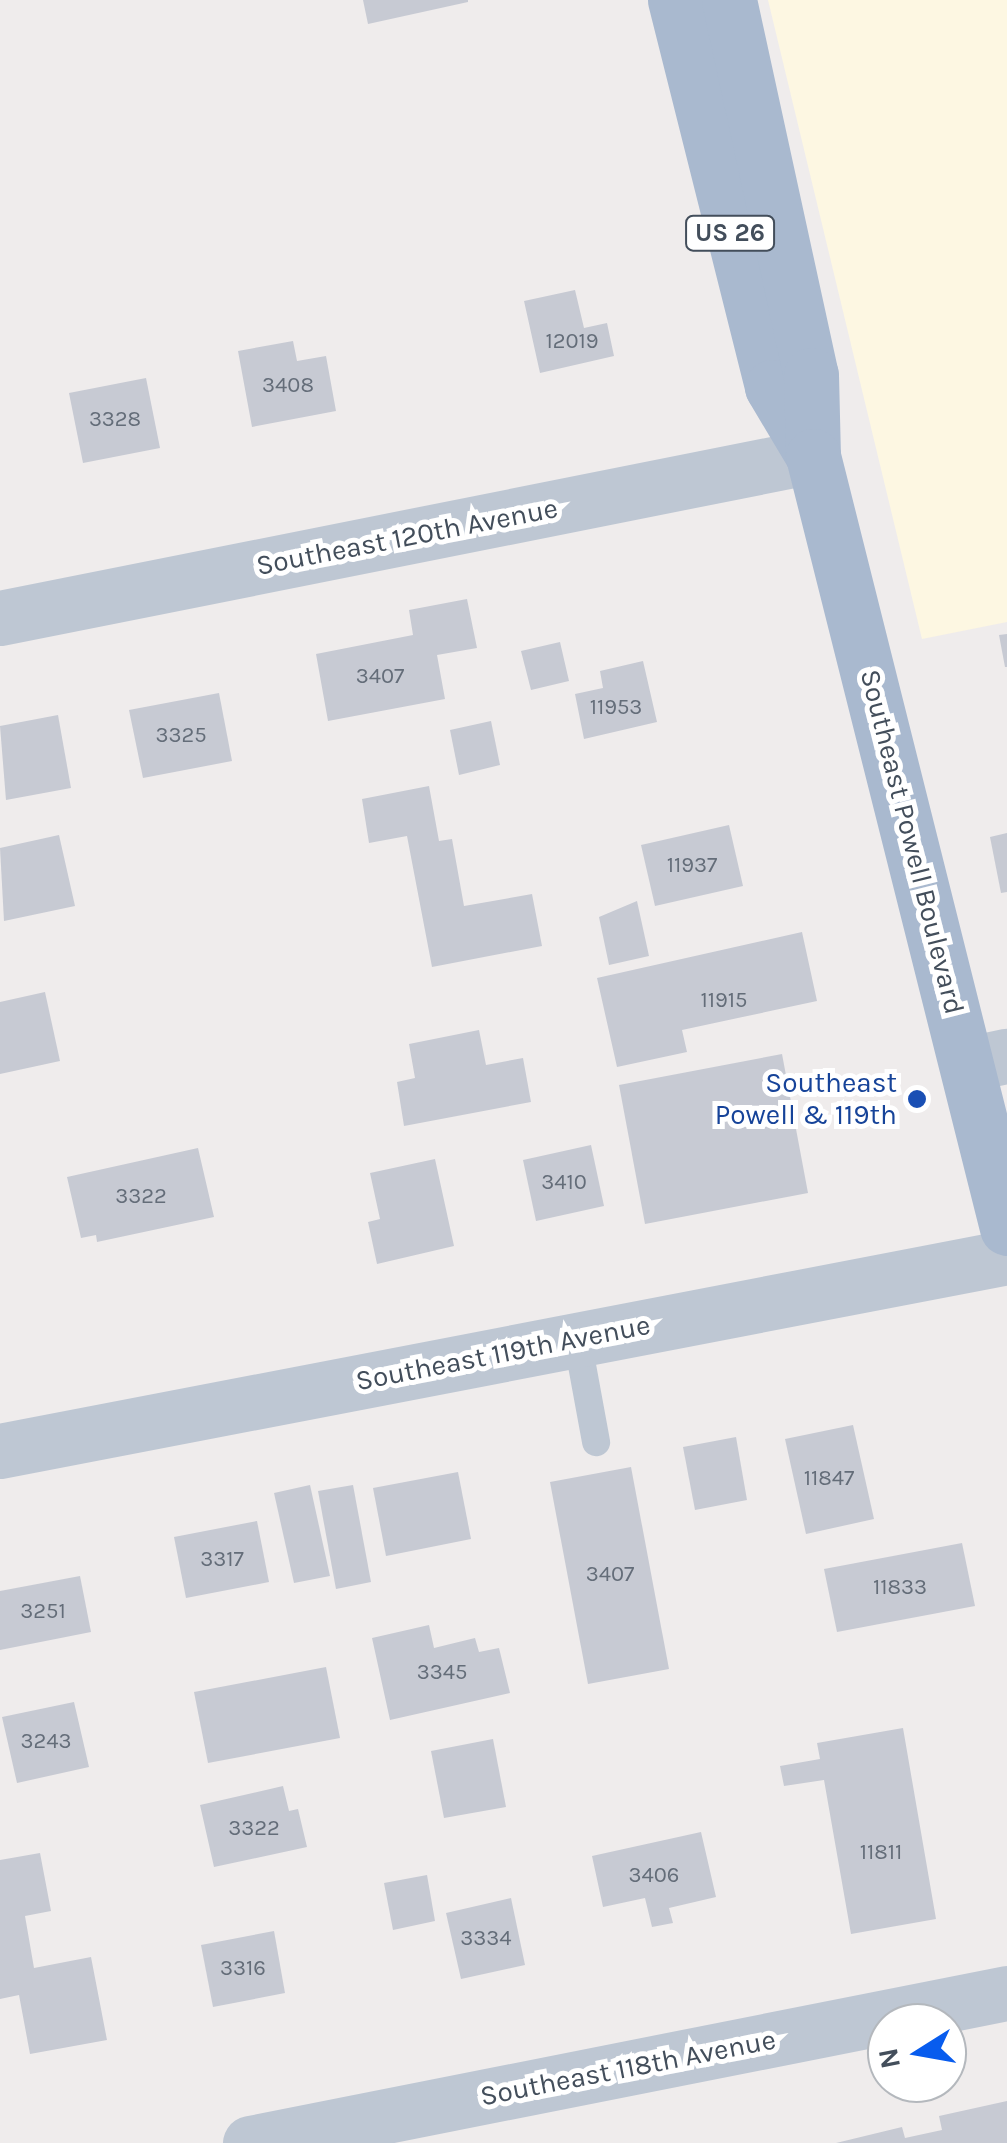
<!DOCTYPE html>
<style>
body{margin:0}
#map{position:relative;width:1007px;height:2143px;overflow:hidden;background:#efecec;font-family:Karla,sans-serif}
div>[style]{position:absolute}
.commercial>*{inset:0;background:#fdf7e2}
.building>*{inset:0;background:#c7cad3}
.service>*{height:28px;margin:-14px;padding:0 14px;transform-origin:14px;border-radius:14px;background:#bec7d3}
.minor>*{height:55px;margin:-27.5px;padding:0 27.5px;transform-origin:27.5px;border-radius:27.5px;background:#bec7d3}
.primary>*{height:55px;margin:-27.5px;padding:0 27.5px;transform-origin:27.5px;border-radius:27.5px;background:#a9b9cf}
.dots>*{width:28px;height:28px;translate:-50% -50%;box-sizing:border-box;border:5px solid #fff;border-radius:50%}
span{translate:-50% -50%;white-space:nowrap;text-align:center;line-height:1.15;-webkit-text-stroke:10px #fff;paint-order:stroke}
.number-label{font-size:22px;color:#646d79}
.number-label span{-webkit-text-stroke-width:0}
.shield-label span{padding:2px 8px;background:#fff;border:2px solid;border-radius:8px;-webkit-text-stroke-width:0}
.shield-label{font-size:25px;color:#434e5b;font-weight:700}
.street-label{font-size:28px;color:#434e5b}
.transit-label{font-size:28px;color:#164399}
.right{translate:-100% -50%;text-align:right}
.north{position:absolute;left:867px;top:2003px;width:100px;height:100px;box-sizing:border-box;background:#fff;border:2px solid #b4b8bd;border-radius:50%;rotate:259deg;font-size:28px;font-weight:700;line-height:40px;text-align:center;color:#434e5b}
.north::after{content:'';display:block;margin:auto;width:35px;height:45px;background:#085cee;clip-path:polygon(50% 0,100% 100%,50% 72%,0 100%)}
</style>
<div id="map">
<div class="commercial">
<div style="clip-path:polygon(768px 0,1007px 0,1007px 622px,922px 639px)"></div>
</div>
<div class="building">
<div style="clip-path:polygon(363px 0,468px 0,468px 2px,368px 24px)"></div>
<div style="clip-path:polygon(575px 290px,584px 328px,607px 323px,614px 356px,540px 373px,524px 301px)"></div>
<div style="clip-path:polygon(293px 341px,297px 361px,326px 356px,336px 411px,252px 427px,238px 351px)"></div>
<div style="clip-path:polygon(146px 378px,160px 448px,83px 463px,69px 393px)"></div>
<div style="clip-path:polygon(467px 599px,477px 648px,437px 655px,445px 699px,328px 721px,316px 654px,413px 635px,409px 610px)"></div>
<div style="clip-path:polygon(1007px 634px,1007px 667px,1005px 667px,999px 635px)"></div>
<div style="clip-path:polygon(560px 642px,569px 681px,531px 690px,521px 651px)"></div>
<div style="clip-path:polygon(643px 661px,657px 722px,584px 739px,575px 694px,603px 688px,600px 671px)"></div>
<div style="clip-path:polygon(219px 693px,232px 761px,143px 778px,129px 710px)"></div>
<div style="clip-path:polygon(58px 715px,71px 788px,6px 800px,0 726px)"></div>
<div style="clip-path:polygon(491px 721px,500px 765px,459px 775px,450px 730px)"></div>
<div style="clip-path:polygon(429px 786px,439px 841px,452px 839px,464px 906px,532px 894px,542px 946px,432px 967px,407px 836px,369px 843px,362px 799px)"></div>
<div style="clip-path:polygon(729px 825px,743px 886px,655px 906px,641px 845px)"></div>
<div style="clip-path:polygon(1007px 833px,1007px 892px,1001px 893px,990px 837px)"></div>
<div style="clip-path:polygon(59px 835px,75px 906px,4px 921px,0 848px)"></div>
<div style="clip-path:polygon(637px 901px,649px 956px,609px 965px,599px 917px)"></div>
<div style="clip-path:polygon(802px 932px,817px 1001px,682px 1030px,687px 1052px,617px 1067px,597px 978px)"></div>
<div style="clip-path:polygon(45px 992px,60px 1061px,0 1074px,0 1002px)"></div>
<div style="clip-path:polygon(479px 1030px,486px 1065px,523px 1058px,531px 1102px,404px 1126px,397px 1082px,415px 1078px,409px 1044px)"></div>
<div style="clip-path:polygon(782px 1054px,808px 1193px,645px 1224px,619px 1085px)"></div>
<div style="clip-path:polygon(591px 1145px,604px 1206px,536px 1221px,523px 1160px)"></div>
<div style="clip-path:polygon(198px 1148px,214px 1217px,97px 1242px,96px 1235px,81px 1238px,67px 1177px)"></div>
<div style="clip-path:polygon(435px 1159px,454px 1246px,377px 1264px,368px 1222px,380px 1219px,370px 1173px)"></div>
<div style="clip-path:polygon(853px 1425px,874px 1519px,806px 1534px,785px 1439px)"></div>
<div style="clip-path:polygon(736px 1437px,747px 1500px,695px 1510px,683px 1447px)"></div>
<div style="clip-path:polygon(631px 1467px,669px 1669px,588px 1684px,550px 1482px)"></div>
<div style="clip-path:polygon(458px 1472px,471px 1539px,386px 1556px,373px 1488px)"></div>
<div style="clip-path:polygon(310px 1485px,330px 1576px,294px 1583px,274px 1493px)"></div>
<div style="clip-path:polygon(353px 1485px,371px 1582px,336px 1589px,318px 1491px)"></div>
<div style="clip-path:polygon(257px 1521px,269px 1582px,186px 1598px,174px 1537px)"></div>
<div style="clip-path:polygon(962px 1543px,975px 1606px,837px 1632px,824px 1569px)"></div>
<div style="clip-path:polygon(80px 1576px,91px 1632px,0 1650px,0 1591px)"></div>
<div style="clip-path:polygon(429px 1625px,434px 1648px,475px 1638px,479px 1652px,499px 1648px,510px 1693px,390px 1720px,372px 1638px)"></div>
<div style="clip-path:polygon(326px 1667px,340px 1738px,208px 1763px,194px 1692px)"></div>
<div style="clip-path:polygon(74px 1702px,89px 1767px,17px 1783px,2px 1717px)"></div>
<div style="clip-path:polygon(903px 1728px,936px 1919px,851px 1934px,824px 1780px,784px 1786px,780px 1766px,820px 1759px,817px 1743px)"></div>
<div style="clip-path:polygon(493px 1739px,506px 1807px,444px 1818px,431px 1751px)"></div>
<div style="clip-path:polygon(283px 1786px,289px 1811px,298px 1809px,307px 1847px,214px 1867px,200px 1805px)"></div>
<div style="clip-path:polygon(701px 1832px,716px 1897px,669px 1908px,673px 1923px,652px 1927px,645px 1898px,603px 1907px,592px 1856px)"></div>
<div style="clip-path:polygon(40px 1853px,51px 1911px,25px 1916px,34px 1968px,91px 1957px,107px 2040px,30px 2054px,19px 1995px,0 1999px,0 1860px)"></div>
<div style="clip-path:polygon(427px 1875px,435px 1921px,393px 1930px,384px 1883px)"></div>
<div style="clip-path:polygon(511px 1898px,525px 1965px,461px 1979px,446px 1913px)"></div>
<div style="clip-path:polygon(274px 1931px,285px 1993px,213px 2007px,201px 1945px)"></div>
<div style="clip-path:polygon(1007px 2101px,1007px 2143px,836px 2143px,902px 2127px,905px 2138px,942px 2130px,939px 2116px)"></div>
</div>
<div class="service">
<div style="left:577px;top:1338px;width:106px;rotate:79.6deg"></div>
</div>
<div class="minor">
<div style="left:0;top:618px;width:829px;rotate:-11.27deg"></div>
<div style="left:968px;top:1064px;width:40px;rotate:-12deg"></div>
<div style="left:0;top:1451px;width:1026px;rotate:-10.9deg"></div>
<div style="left:250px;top:2143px;width:772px;rotate:-11.21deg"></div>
</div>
<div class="primary">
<div style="left:675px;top:0;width:399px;rotate:75.9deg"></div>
<div style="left:772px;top:387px;width:78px;rotate:59.2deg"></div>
<div style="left:729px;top:0;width:384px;rotate:77.7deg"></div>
<div style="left:811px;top:375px;width:81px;rotate:88.6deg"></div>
<div style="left:813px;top:456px;width:796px;rotate:75.89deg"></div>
</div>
<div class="dots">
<div style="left:917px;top:1099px;background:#1a4fb4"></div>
</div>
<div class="number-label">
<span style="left:572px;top:342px">12019</span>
<span style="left:288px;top:386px">3408</span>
<span style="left:115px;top:420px">3328</span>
<span style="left:380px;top:677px">3407</span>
<span style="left:616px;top:708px">11953</span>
<span style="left:181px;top:736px">3325</span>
<span style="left:692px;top:866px">11937</span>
<span style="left:724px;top:1001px">11915</span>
<span style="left:564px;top:1183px">3410</span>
<span style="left:141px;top:1197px">3322</span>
<span style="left:829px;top:1479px">11847</span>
<span style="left:222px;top:1560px">3317</span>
<span style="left:610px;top:1575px">3407</span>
<span style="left:900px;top:1588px">11833</span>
<span style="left:43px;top:1612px">3251</span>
<span style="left:442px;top:1673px">3345</span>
<span style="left:46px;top:1742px">3243</span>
<span style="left:254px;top:1829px">3322</span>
<span style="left:881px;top:1853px">11811</span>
<span style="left:654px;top:1876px">3406</span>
<span style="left:486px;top:1939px">3334</span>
<span style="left:243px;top:1969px">3316</span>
</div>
<div class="shield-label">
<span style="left:730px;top:233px">US 26</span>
</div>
<div class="street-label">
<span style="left:407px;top:537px;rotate:-11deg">Southeast 120th Avenue</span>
<span style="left:912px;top:842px;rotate:76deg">Southeast Powell Boulevard</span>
<span style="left:503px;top:1353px;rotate:-11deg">Southeast 119th Avenue</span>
<span style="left:628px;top:2068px;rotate:-11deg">Southeast 118th Avenue</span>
</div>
<div class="transit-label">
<span class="right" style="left:897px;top:1099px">Southeast<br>Powell &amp; 119th</span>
</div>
<div class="north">N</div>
</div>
